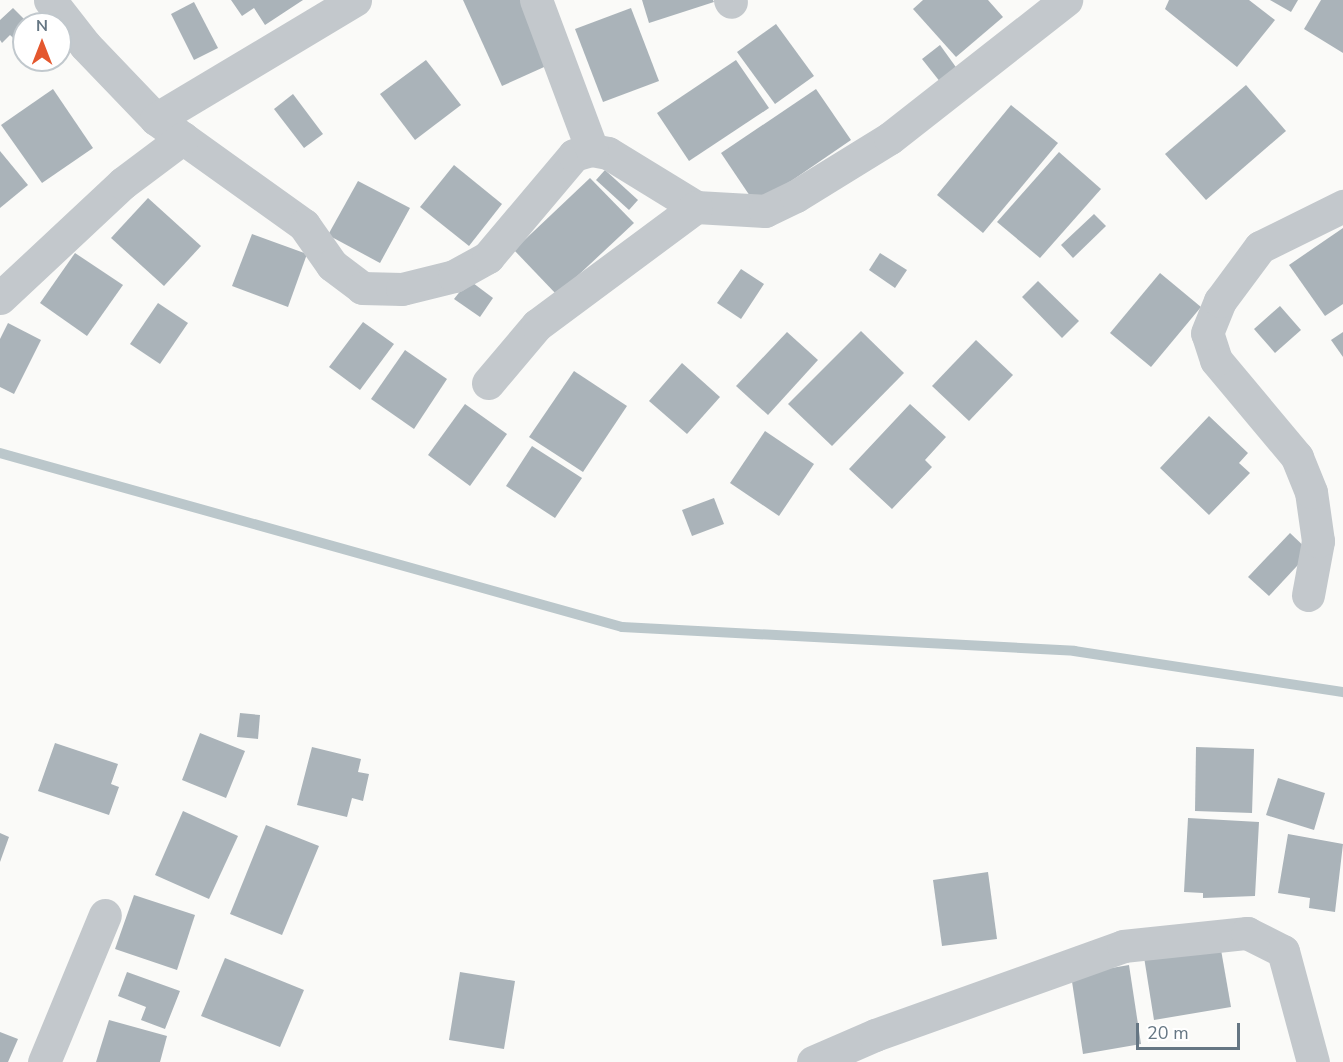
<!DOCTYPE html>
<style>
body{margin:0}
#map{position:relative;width:1343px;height:1062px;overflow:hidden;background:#fafaf8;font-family:"Nunito Sans",sans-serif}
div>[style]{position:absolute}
.stream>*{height:10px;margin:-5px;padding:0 5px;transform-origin:5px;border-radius:5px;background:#bbc7cb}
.building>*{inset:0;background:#aab3b9}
.street>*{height:33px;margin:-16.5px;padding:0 16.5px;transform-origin:16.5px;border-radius:16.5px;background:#c3c8cc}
span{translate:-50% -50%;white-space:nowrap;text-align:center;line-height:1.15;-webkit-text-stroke:6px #fff;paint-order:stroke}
.north{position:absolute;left:12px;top:12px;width:60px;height:60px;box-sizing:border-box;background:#fff;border:2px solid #c1c8cd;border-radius:50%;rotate:0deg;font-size:16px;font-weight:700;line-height:24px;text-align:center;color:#657683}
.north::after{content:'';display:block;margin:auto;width:21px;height:27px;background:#e4572e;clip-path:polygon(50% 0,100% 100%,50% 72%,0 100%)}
.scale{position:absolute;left:1136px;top:1023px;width:104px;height:27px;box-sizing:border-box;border:3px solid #657683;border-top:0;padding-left:8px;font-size:18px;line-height:21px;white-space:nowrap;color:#657683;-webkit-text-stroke:4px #fff;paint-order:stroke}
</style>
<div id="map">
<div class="stream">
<div style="left:0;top:453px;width:646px;rotate:15.63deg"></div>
<div style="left:622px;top:627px;width:453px;rotate:3deg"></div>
<div style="left:1074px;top:651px;width:272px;rotate:8.7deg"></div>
</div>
<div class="building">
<div style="clip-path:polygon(231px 0,303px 0,265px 25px,254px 8px,242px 16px)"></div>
<div style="clip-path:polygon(463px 0,524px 0,553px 63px,502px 86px)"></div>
<div style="clip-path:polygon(642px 0,713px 0,714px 2px,649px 23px)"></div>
<div style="clip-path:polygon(923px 0,988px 0,1003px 17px,956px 57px,913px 9px)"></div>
<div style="clip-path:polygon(1169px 0,1249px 0,1275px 20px,1237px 67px,1165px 9px)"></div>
<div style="clip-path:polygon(1270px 0,1298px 0,1291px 12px)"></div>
<div style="clip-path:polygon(1321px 0,1343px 0,1343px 53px,1304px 29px)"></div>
<div style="clip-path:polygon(194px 2px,218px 48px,194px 60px,171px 14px)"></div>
<div style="clip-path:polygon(13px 8px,29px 24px,24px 24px,24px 48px,10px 35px,2px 43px,0 40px,0 20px)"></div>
<div style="clip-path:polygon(631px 8px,659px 81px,603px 102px,575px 29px)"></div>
<div style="clip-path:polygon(776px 24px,814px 76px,775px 104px,737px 52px)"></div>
<div style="clip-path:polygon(940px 45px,958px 70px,941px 83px,922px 59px)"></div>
<div style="clip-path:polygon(426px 60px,461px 105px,415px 140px,380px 94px)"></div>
<div style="clip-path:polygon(736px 60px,769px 108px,689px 161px,657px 113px)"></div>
<div style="clip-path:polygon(1246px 85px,1286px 131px,1206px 200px,1165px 154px)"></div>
<div style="clip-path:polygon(53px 89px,93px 148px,42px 183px,1px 125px)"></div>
<div style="clip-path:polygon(816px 89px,851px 140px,756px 205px,721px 153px)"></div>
<div style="clip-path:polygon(293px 94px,323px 134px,304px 148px,274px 109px)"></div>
<div style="clip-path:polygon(1011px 105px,1058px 143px,983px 233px,937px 195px)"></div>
<div style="clip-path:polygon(0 151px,28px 185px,0 208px)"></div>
<div style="clip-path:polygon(1059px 152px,1101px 189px,1040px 258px,997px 222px)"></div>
<div style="clip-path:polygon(454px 165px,502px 204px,469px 246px,420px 207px)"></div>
<div style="clip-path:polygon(605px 170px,638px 200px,629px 210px,596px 180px)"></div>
<div style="clip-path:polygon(590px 178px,634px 223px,557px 295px,514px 250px)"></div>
<div style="clip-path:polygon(358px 181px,410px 208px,380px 263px,328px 235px)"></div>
<div style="clip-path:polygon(148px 198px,201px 246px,164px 286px,111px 238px)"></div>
<div style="clip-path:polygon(1094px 214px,1106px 226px,1073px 258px,1061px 245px)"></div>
<div style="clip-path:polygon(1343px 228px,1343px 304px,1325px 316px,1289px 265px)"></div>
<div style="clip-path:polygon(252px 234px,307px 254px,288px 307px,232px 286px)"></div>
<div style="clip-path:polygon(75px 253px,123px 285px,87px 336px,40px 303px)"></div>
<div style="clip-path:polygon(880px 253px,907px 270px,895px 288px,869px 270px)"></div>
<div style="clip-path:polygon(741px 269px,764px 284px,741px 319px,717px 303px)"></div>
<div style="clip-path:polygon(1160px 273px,1201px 307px,1151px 367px,1110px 333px)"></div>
<div style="clip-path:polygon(469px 280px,493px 298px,480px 317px,454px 299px)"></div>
<div style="clip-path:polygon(1038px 281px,1079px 321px,1062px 338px,1022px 297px)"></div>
<div style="clip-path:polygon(158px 303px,188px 323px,160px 364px,130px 344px)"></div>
<div style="clip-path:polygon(1280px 306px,1301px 330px,1275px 353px,1254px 329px)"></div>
<div style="clip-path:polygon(363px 322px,394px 344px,360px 390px,329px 367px)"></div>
<div style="clip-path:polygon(8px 323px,41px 340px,14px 394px,0 387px,0 339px)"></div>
<div style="clip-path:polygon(861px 331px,904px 373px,832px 446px,788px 404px)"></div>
<div style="clip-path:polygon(787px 332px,818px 360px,768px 415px,736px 386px)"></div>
<div style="clip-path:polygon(1343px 332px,1343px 357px,1331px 340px)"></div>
<div style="clip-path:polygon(976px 340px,1013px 375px,969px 421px,932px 386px)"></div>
<div style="clip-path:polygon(405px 350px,447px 379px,414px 429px,371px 399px)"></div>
<div style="clip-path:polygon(682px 363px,720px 397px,687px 434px,649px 401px)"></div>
<div style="clip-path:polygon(574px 371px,627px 406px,583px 472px,529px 437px)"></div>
<div style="clip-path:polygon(465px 404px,507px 434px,470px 486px,428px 455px)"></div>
<div style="clip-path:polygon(910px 404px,946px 437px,925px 460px,932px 467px,892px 509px,849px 469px)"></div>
<div style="clip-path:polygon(1209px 416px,1248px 453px,1239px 463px,1250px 473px,1209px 515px,1160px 468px)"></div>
<div style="clip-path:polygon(765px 431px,814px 464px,779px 516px,730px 483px)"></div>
<div style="clip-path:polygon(532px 446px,582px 478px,555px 518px,506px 486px)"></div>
<div style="clip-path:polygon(714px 498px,724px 524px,692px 536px,682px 510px)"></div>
<div style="clip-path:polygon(1290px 533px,1310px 552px,1269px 596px,1248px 577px)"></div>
<div style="clip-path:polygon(240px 713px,260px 715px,258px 739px,237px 737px)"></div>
<div style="clip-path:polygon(200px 733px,245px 751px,226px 798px,182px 780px)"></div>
<div style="clip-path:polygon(55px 743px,118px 764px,111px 784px,119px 787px,109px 815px,38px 791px)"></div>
<div style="clip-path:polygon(312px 747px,361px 759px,358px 772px,369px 774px,363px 801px,352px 798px,347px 817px,297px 805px)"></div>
<div style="clip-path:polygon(1196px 747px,1254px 749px,1252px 813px,1195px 811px)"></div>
<div style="clip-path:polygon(1278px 778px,1325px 793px,1314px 830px,1266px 815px)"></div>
<div style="clip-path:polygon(183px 811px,238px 836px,209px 899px,155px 875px)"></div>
<div style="clip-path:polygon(1188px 818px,1259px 822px,1255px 896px,1203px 898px,1203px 893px,1184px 892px)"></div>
<div style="clip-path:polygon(266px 825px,319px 846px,282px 935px,230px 914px)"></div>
<div style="clip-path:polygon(0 833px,9px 837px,0 862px)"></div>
<div style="clip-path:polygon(1288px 834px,1343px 844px,1335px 912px,1309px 908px,1310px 898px,1278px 893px)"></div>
<div style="clip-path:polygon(988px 872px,997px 939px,942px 946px,933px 880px)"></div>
<div style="clip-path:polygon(134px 895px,195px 915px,177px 970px,115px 949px)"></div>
<div style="clip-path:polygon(1220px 944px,1231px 1007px,1154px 1020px,1144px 957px)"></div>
<div style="clip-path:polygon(225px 958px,304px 990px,280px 1047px,201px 1016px)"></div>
<div style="clip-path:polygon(1129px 965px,1141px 1044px,1083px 1054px,1071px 975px)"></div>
<div style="clip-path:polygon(127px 972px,180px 991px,165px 1029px,141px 1020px,146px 1007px,118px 996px)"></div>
<div style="clip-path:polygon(460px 972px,515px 981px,504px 1049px,449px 1040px)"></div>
<div style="clip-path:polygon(109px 1020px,167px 1036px,160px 1062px,96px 1062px)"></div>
<div style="clip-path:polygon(0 1032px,18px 1039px,8px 1062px,0 1062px)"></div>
</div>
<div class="street">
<div style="left:50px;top:0;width:57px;rotate:52.1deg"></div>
<div style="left:85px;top:45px;width:103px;rotate:46.2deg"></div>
<div style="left:156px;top:119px;width:182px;rotate:35.6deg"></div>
<div style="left:304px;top:225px;width:49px;rotate:55deg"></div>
<div style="left:332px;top:265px;width:38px;rotate:37deg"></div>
<div style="left:362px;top:288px;width:40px;rotate:1.4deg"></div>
<div style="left:402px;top:289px;width:54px;rotate:-14deg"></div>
<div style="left:454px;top:276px;width:39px;rotate:-29deg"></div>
<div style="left:488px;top:257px;width:133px;rotate:-49.9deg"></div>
<div style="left:574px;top:155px;width:19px;rotate:-16deg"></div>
<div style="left:592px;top:150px;width:16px;rotate:11deg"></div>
<div style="left:608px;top:153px;width:103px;rotate:31.5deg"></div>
<div style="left:696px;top:207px;width:69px;rotate:3.3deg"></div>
<div style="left:765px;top:211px;width:34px;rotate:-26deg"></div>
<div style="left:796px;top:196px;width:110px;rotate:-31.7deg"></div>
<div style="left:890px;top:138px;width:224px;rotate:-38.1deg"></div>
<div style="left:536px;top:0;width:160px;rotate:69.5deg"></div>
<div style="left:730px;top:0;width:2px;rotate:63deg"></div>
<div style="left:156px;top:119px;width:232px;rotate:-30.9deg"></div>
<div style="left:0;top:298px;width:168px;rotate:-43.1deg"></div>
<div style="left:123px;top:183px;width:75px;rotate:-36.9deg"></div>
<div style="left:488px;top:383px;width:76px;rotate:-49.8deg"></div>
<div style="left:537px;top:325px;width:198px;rotate:-36.6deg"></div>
<div style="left:1308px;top:595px;width:55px;rotate:-79.5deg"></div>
<div style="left:1318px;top:541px;width:49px;rotate:-98.1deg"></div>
<div style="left:1311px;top:492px;width:38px;rotate:-112deg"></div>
<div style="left:1297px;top:457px;width:126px;rotate:-129.9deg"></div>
<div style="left:1216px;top:360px;width:28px;rotate:-108deg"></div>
<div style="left:1207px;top:333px;width:35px;rotate:-68deg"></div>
<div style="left:1220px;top:301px;width:67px;rotate:-53.5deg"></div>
<div style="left:1260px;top:247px;width:93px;rotate:-26.3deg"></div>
<div style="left:44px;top:1062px;width:159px;rotate:-67.5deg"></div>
<div style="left:813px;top:1062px;width:68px;rotate:-23.5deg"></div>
<div style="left:875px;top:1035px;width:263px;rotate:-19.7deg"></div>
<div style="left:1123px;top:946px;width:125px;rotate:-6deg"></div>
<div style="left:1247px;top:933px;width:40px;rotate:26.6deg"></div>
<div style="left:1283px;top:951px;width:115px;rotate:74.9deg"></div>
</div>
<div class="north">N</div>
<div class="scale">20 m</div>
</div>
